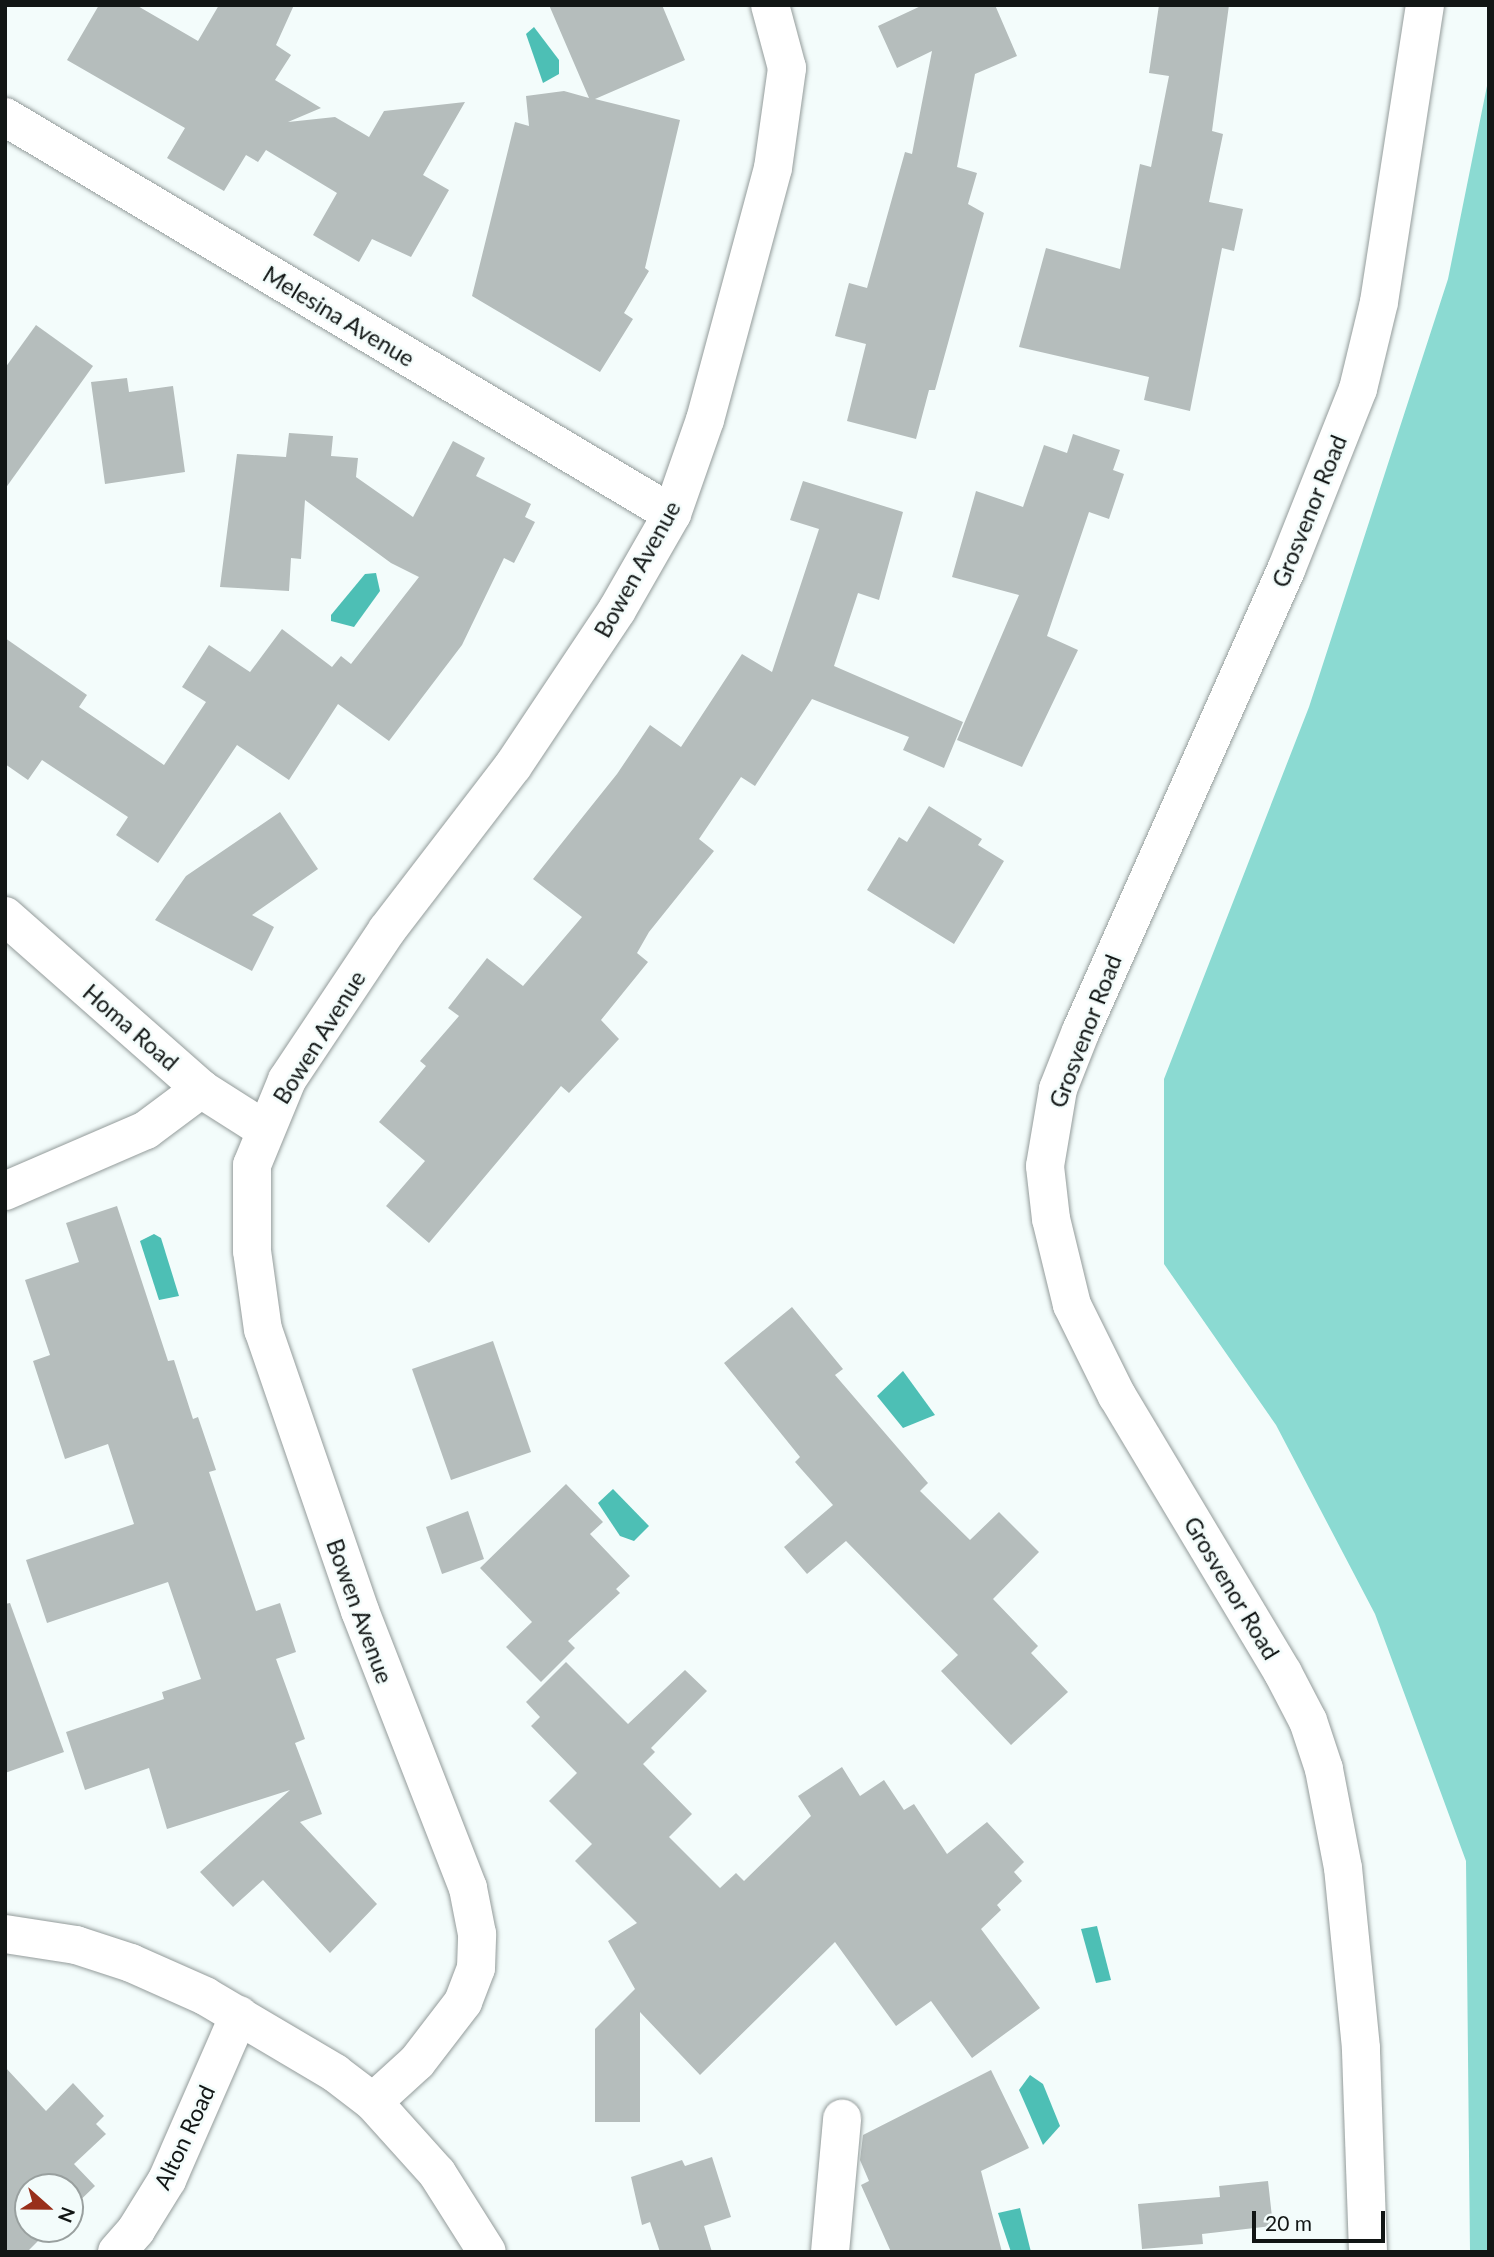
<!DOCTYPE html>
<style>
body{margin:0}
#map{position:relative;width:1494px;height:2257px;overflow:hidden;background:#f3fcfb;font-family:Lato,sans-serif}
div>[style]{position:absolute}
.green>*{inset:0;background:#8bdad2}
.water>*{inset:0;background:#4dbfb5}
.building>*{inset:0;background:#b5bdbc}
.roads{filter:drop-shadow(0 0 2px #949c9b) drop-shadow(0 0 2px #949c9b)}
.street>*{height:38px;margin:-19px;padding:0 19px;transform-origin:19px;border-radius:19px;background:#fff}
.secondary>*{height:38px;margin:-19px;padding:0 19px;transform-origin:19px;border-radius:19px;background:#fff}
span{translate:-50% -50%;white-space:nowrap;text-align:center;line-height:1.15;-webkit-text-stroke:5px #f3fcfb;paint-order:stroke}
.street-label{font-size:23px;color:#121615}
.frame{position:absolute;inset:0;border:7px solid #121615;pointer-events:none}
.north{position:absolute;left:14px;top:2173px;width:70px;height:70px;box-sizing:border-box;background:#f3fcfb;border:2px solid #99a09f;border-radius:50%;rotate:111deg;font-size:19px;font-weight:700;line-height:28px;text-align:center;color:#121615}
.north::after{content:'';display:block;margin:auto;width:24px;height:32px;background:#982f1a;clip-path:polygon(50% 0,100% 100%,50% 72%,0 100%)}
.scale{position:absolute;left:1252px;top:2211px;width:133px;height:32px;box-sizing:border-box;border:4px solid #121615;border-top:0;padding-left:9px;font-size:21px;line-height:24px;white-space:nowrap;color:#121615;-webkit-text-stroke:5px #f3fcfb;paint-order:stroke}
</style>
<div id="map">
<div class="green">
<div style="clip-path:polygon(1489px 76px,1489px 2252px,1470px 2252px,1466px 1861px,1375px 1614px,1276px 1425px,1164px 1264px,1164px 1079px,1309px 707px,1448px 279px)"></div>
</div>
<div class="water">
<div style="clip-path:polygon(534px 27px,559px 60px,559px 74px,543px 83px,526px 34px)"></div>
<div style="clip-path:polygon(376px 573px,380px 591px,354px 627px,331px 621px,331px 615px,365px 574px)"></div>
<div style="clip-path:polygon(154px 1234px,161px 1238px,179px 1296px,159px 1300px,140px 1241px)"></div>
<div style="clip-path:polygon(903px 1371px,935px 1415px,903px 1428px,877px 1396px)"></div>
<div style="clip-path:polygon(613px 1489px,649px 1526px,634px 1541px,620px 1536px,598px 1503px)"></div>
<div style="clip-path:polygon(1097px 1926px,1111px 1980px,1096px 1983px,1081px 1929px)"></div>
<div style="clip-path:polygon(1030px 2075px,1043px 2084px,1060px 2126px,1043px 2145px,1019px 2090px)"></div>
<div style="clip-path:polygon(1020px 2208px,1031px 2252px,1011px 2252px,998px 2213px)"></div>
</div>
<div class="building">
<div style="clip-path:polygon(99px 5px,136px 5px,198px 41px,219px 5px,294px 5px,276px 45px,291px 55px,275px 80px,321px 108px,288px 122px,335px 117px,369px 137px,384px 111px,465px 102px,423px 175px,449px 190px,411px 257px,372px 239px,359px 262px,313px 235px,337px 193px,266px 150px,258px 162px,246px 155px,224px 191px,167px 158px,185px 128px,67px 60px)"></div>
<div style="clip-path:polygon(549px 5px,662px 5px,685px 60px,595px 99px,680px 120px,645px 268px,649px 271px,624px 313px,633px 319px,600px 372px,472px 296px,515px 122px,529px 126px,526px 96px,564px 91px,589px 98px)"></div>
<div style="clip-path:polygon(923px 5px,995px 5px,1017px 56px,975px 74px,957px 167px,977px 173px,968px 204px,984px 213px,935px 390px,929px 390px,916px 439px,847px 421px,866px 344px,835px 336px,849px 283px,867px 288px,905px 152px,912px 154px,932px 51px,897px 68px,878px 26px)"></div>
<div style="clip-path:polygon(1159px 5px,1229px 5px,1212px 131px,1223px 134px,1209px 202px,1243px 209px,1234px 251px,1222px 248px,1190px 411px,1144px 400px,1149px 377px,1019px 347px,1046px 248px,1120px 269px,1140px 164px,1151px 167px,1169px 76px,1149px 73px)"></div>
<div style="clip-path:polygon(36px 325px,93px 366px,5px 489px,5px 368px)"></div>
<div style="clip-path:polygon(127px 378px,129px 392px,173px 386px,185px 472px,105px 484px,91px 382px)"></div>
<div style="clip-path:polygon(289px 433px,333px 436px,331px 456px,358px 458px,356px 477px,413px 517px,453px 441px,485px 458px,476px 476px,531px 504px,525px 517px,535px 522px,514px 563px,504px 558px,462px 645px,389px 741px,338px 704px,289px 780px,237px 745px,158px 863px,116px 835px,128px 817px,42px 760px,28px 780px,5px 764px,5px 638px,87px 695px,79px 707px,164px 765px,206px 702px,182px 687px,209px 645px,250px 672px,282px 629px,332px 667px,341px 656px,351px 664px,419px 577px,391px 563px,305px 500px,301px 559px,291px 558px,289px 591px,220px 587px,237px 454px,286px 457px)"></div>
<div style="clip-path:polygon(1073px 434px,1120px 450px,1113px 470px,1124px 474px,1109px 519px,1089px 512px,1047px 636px,1078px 650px,1022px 767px,957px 740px,1019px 595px,952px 577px,976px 491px,1023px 507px,1044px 445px,1067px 453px)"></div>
<div style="clip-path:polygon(803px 481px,903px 512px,879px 600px,858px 593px,834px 666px,963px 722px,944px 768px,903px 750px,909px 737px,812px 699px,755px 786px,741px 777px,699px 839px,714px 851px,649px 932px,637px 953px,648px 962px,601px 1020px,619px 1039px,569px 1093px,561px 1086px,429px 1243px,386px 1206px,425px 1161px,379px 1122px,426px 1066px,420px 1061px,459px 1016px,448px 1008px,487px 958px,523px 986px,582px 917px,533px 879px,617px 774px,650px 725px,681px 747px,742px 654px,772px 672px,819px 529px,790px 520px)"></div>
<div style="clip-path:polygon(929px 806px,982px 839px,978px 845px,1004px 861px,954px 944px,867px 890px,899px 837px,907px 842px)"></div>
<div style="clip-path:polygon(280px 812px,318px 869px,252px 915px,274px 927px,252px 971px,155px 920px,186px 876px)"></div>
<div style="clip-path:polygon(117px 1206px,168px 1361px,174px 1360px,193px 1419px,198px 1417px,216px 1470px,209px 1472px,256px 1611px,280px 1603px,296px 1652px,276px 1659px,305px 1739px,295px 1743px,322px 1814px,300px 1822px,377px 1904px,330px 1953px,263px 1880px,233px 1907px,200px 1872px,290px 1790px,167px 1829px,149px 1768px,85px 1790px,66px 1732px,164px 1699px,162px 1692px,201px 1679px,168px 1582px,47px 1623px,26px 1560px,134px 1524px,108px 1444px,65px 1459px,33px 1361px,50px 1355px,25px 1280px,79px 1262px,66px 1223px)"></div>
<div style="clip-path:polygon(792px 1307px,843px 1369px,835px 1375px,928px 1483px,920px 1491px,970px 1540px,999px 1512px,1039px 1552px,993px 1599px,1038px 1646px,1031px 1653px,1068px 1692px,1011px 1745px,941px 1671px,958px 1655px,846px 1541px,807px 1574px,784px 1547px,833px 1505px,795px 1462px,800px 1457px,724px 1363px)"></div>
<div style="clip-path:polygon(493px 1341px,531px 1452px,451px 1480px,412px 1369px)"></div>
<div style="clip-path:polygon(566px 1484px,603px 1522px,590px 1534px,630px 1576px,616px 1589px,620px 1593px,568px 1641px,575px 1648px,541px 1682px,506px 1647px,532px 1622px,480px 1568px)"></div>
<div style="clip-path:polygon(468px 1511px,484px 1559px,442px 1574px,426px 1527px)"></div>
<div style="clip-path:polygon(10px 1603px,64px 1752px,5px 1773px,5px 1604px)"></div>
<div style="clip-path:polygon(566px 1662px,628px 1724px,685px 1670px,707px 1691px,651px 1748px,655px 1752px,643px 1764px,692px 1814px,669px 1837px,720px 1888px,736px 1873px,744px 1881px,811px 1816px,798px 1796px,842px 1767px,860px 1796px,884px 1780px,904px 1810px,914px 1804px,947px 1854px,987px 1822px,1024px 1862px,1014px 1872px,1022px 1881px,997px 1905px,1001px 1910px,981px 1929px,1040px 2008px,972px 2058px,931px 2001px,896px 2026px,835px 1942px,700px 2075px,640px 2012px,640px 2122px,595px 2122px,595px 2029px,635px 1989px,608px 1941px,637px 1923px,575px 1861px,592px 1844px,549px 1801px,577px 1773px,531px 1726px,540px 1717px,526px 1702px)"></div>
<div style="clip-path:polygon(5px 2067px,46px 2111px,73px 2083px,104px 2116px,96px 2124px,106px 2134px,74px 2164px,95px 2186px,70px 2210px,70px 2187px,28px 2187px,28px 2229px,50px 2229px,27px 2252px,5px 2252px)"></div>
<div style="clip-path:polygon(991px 2070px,1029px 2148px,981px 2171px,1002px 2252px,891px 2252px,861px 2185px,869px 2181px,860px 2160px,863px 2135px)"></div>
<div style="clip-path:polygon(712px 2157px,731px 2217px,704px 2226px,712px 2252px,660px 2252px,650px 2222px,642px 2225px,631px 2177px,682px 2160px,685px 2166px)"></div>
<div style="clip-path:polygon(1268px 2181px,1273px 2226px,1202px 2234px,1203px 2244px,1142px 2249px,1138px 2204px,1220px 2197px,1219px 2186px)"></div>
</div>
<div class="roads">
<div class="street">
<div style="left:5px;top:117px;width:776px;rotate:30.76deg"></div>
<div style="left:5px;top:916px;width:261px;rotate:41.4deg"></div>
<div style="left:201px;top:1089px;width:75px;rotate:32.4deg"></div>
<div style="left:5px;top:1191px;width:154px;rotate:-23.4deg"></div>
<div style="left:146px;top:1130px;width:69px;rotate:-36.7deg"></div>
<div style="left:373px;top:2102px;width:59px;rotate:-42.3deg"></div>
<div style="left:417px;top:2062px;width:76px;rotate:-52.5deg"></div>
<div style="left:463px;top:2002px;width:36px;rotate:-69deg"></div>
<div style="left:476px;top:1968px;width:34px;rotate:-88deg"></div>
<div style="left:477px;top:1934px;width:47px;rotate:-101.1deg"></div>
<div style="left:468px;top:1888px;width:297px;rotate:-111.3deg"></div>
<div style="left:360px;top:1611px;width:297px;rotate:-109deg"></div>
<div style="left:263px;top:1330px;width:80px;rotate:-97.9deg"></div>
<div style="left:252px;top:1251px;width:86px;rotate:-90deg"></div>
<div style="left:252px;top:1165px;width:92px;rotate:-67.6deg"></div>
<div style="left:287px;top:1080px;width:180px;rotate:-56.3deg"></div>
<div style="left:387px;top:930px;width:207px;rotate:-52.5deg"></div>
<div style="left:513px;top:766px;width:187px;rotate:-56.3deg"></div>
<div style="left:617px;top:610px;width:111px;rotate:-60.2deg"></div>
<div style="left:672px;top:514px;width:100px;rotate:-70.7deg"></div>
<div style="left:705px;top:420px;width:261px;rotate:-74.9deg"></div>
<div style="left:773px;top:168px;width:101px;rotate:-82deg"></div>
<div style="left:787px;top:68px;width:65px;rotate:-105.1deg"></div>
<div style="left:117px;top:2252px;width:29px;rotate:-49deg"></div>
<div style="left:136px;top:2230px;width:59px;rotate:-58.2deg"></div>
<div style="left:167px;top:2180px;width:180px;rotate:-66.4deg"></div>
<div style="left:830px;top:2252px;width:134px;rotate:-84.8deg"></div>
<div style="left:1368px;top:2252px;width:204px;rotate:-92deg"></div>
<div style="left:1361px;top:2048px;width:181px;rotate:-95.7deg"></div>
<div style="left:1343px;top:1868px;width:101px;rotate:-100.9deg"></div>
<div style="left:1324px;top:1769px;width:51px;rotate:-108.4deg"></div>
<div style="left:1308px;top:1721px;width:54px;rotate:-117.5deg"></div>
<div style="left:1283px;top:1673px;width:323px;rotate:-120.9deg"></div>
<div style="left:1117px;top:1396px;width:102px;rotate:-116.3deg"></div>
<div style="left:1072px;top:1305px;width:89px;rotate:-103.7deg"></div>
<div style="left:1051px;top:1219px;width:53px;rotate:-96.5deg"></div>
<div style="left:1045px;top:1166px;width:78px;rotate:-80.4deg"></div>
<div style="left:1058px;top:1089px;width:62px;rotate:-68.4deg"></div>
<div style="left:1081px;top:1031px;width:505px;rotate:-66.03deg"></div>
<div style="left:1286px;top:570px;width:195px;rotate:-68.3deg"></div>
<div style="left:1358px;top:389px;width:89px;rotate:-76.4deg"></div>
<div style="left:1379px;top:302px;width:301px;rotate:-81.2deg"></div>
</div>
<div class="secondary">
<div style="left:5px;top:1934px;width:72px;rotate:8.8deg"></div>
<div style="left:76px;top:1945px;width:58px;rotate:18.1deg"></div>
<div style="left:131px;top:1963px;width:81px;rotate:24deg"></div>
<div style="left:205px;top:1996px;width:151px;rotate:30.6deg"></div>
<div style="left:335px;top:2073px;width:48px;rotate:37.3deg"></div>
<div style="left:373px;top:2102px;width:96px;rotate:48deg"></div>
<div style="left:437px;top:2173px;width:93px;rotate:57.7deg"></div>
</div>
</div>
<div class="street-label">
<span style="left:339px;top:316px;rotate:31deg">Melesina Avenue</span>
<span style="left:1309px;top:511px;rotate:-68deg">Grosvenor Road</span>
<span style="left:637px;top:569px;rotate:-61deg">Bowen Avenue</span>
<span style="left:131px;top:1027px;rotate:41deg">Homa Road</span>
<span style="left:1085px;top:1031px;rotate:-69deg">Grosvenor Road</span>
<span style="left:319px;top:1037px;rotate:-58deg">Bowen Avenue</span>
<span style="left:1232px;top:1588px;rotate:59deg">Grosvenor Road</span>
<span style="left:360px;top:1611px;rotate:70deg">Bowen Avenue</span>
<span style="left:184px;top:2137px;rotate:-65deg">Alton Road</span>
</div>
<div class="frame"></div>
<div class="north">N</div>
<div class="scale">20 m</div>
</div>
